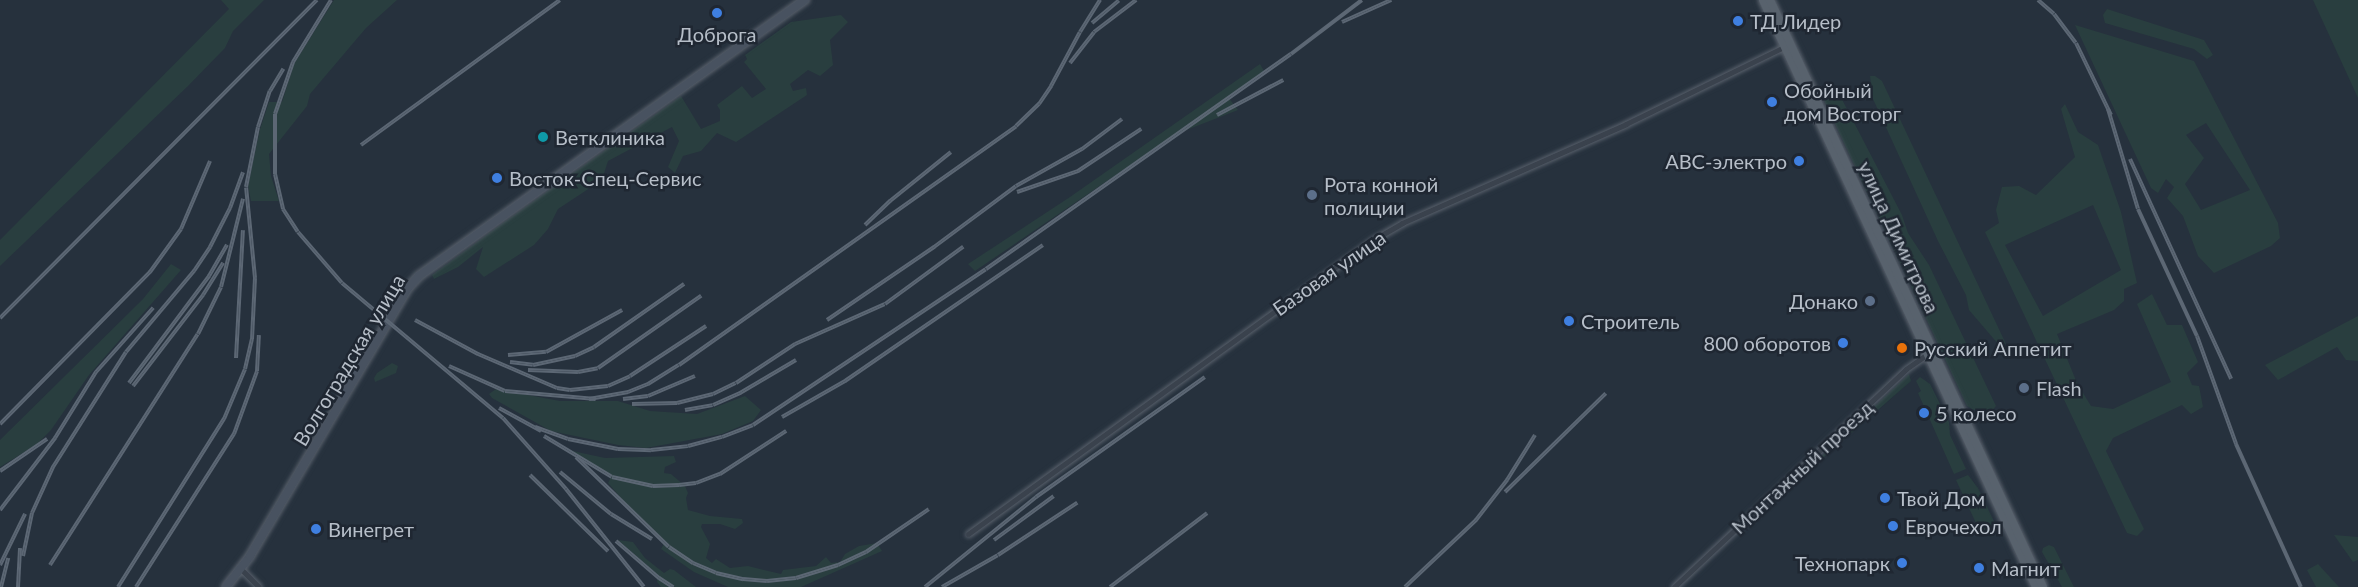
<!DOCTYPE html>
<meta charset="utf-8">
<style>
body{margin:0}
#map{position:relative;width:2358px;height:587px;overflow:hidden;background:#26313d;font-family:Lato,sans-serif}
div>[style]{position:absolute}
.green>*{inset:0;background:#293e3f}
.roads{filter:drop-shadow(0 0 2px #58606b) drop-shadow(0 0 2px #58606b)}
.street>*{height:5px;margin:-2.5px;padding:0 2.5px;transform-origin:2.5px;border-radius:2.5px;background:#3a424d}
.secondary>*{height:8px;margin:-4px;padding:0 4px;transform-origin:4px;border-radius:4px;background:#485260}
.primary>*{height:8px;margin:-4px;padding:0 4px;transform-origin:4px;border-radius:4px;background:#58626d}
.rail>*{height:4px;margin-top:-2px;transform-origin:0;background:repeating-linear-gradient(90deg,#1f2732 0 4.5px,#5c6774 0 9px);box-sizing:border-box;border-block:2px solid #5c6774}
.dots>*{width:16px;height:16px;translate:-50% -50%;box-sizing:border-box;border:3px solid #1f2732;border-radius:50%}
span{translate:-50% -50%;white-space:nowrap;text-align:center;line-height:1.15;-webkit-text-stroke:5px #1f2732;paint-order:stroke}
.poi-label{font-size:20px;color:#b6bec8}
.left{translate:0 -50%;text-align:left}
.right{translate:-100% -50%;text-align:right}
.street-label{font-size:20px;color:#b6bec8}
</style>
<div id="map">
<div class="green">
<div style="clip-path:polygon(221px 0,264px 0,233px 31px,225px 48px,188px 86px,0 266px,0 240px,229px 9px)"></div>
<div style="clip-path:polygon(334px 0,397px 0,366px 28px,310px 94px,307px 106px,269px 154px,271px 176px,279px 201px,251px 201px,248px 186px,260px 129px,269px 102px,282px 102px,294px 64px)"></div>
<div style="clip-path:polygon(2313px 0,2358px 0,2358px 98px)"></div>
<div style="clip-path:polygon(2107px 9px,2204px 40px,2213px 55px,2207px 59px,2194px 49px,2105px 23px,2103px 15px)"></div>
<div style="clip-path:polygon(841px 15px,848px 22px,830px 40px,833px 65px,820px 76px,808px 70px,790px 84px,793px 91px,806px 88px,807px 95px,736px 142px,717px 133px,701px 151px,683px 156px,675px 173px,668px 167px,679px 141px,672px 127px,608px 161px,602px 180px,558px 209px,548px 229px,534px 245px,484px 277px,476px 269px,483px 247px,458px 267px,434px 279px,432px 275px,504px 222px,681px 96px,701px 129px,720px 121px,720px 110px,717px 105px,742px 86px,752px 98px,766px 89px,744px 62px,747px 59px,745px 55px,791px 22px)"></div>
<div style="clip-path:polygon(evenodd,2075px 25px,2194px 61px,2278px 223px,2280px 238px,2271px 246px,2214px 273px,2198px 256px,2183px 216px,2167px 198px,2174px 187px,2166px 179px,2158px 193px,2151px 188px,2075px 25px,2206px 123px,2250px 190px,2201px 210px,2185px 184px,2204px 158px,2186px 135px,2206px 123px)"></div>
<div style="clip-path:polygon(1260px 64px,1264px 71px,1228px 97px,1238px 110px,1176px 134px,975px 271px,968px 264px,1070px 197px)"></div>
<div style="clip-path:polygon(1870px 76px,1875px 76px,1882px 81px,2006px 344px,1999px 345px,1969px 310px,1966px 295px,1938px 241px,1873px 99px)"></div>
<div style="clip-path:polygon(1827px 83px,1834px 84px,1902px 215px,1908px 233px,1929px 265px,1996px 406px,1992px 411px,1985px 413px,1974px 410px,1967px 406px,1960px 391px,1821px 94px,1820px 89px)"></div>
<div style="clip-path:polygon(evenodd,2065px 104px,2078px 132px,2098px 145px,2121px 212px,2137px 283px,2124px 289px,2124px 301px,2114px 310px,2057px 334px,2077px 383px,2091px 406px,2113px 409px,2171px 382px,2137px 304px,2152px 294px,2167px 325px,2182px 325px,2198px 362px,2187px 373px,2192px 385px,2199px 386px,2203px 407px,2191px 414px,2182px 405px,2113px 438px,2106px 451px,2144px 529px,2137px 536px,2127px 533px,1985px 232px,1999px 223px,1996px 210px,2002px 187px,2019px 186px,2036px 195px,2075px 157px,2061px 109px,2065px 104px,2093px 205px,2121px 270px,2043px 316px,2005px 245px,2093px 205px)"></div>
<div style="clip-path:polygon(171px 264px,181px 270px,89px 375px,51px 430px,36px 445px,0 467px,0 440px,143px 299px)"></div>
<div style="clip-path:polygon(2358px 316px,2358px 361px,2346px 360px,2337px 347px,2278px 380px,2265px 365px)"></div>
<div style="clip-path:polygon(392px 363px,398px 366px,396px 373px,375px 382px,374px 378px,377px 373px)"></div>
<div style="clip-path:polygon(1909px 374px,1911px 381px,1808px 471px,1808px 469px)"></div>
<div style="clip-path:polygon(1920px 377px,1930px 384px,1949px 422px,1950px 435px,1966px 469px,1954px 474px,1918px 393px,1921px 391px,1916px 381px)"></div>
<div style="clip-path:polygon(496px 389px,560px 401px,618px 401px,650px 411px,697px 414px,745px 396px,761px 410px,753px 421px,722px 434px,646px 448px,618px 445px,551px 431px,492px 398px,489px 394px)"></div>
<div style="clip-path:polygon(568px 450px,605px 458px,674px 456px,676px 462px,665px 467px,664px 473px,671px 474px,685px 486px,688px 493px,686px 498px,688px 510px,710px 516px,742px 519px,743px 523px,735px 529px,720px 524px,702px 524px,701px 527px,710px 544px,706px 558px,712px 563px,716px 559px,730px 568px,748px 566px,781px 574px,783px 570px,816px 566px,826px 557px,831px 563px,840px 562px,845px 554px,859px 546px,877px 543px,882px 551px,801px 587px,728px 587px,694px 572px,661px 549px,665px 542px,634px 513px,608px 483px,612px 475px)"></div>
<div style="clip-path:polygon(1968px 475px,1978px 488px,1998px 530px,1992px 537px,1981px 534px,1956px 480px)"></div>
<div style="clip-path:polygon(2334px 535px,2358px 537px,2358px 560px,2353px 562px)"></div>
<div style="clip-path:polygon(618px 540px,633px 542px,645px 558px,664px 573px,670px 569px,674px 570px,696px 587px,661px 587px,657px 582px,658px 575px)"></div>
<div style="clip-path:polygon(2049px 545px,2054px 547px,2074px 587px,2062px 587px,2042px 552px,2043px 548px)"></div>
<div style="clip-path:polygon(2318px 564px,2339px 587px,2316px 587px,2307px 570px)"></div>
</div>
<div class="roads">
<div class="street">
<div style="left:968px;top:534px;width:500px;rotate:-35.98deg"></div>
<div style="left:1373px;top:240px;width:34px;rotate:-30deg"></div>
<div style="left:1402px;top:223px;width:245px;rotate:-23.8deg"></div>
<div style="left:1626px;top:124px;width:178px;rotate:-26deg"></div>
<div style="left:241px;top:569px;width:25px;rotate:45deg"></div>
<div style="left:1674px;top:587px;width:318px;rotate:-43.2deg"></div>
<div style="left:1906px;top:369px;width:28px;rotate:-35deg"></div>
</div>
<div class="secondary">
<div style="left:226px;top:587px;width:39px;rotate:-52deg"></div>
<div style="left:250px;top:556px;width:310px;rotate:-59.5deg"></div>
<div style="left:407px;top:289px;width:18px;rotate:-47deg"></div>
<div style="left:419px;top:276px;width:475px;rotate:-35.6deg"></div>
</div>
<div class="primary">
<div style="left:1763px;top:0;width:647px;rotate:65.06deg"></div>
<div style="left:1770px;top:0;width:647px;rotate:65.06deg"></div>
</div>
</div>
<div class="rail">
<div style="left:331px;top:0;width:73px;rotate:121.5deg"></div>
<div style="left:293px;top:62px;width:55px;rotate:109.1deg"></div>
<div style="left:275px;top:114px;width:60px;rotate:90deg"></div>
<div style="left:275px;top:174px;width:36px;rotate:77deg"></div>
<div style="left:283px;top:209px;width:27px;rotate:57deg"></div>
<div style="left:298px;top:232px;width:67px;rotate:49.2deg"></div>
<div style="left:342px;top:283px;width:210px;rotate:40deg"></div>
<div style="left:503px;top:418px;width:95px;rotate:48.4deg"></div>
<div style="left:566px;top:489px;width:125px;rotate:51.5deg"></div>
<div style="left:2038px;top:0;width:21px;rotate:41deg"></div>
<div style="left:2054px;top:14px;width:36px;rotate:53deg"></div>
<div style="left:2076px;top:43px;width:80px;rotate:64.1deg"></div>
<div style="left:1342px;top:22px;width:54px;rotate:-24.2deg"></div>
<div style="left:1092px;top:23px;width:35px;rotate:-40deg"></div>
<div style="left:1070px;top:63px;width:39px;rotate:-52deg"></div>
<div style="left:1094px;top:32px;width:53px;rotate:-37.3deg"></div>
<div style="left:2108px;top:109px;width:104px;rotate:73.3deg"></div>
<div style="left:2138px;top:209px;width:140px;rotate:65.1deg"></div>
<div style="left:2197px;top:336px;width:115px;rotate:70.1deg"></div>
<div style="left:2236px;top:444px;width:157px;rotate:65.6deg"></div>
<div style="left:1217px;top:115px;width:75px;rotate:-27.9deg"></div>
<div style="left:361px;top:145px;width:246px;rotate:-36.1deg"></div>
<div style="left:2130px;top:159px;width:242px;rotate:65.3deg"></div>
<div style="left:1017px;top:192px;width:65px;rotate:-19deg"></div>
<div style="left:1078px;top:171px;width:76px;rotate:-33.7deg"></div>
<div style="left:865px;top:225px;width:35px;rotate:-44deg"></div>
<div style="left:890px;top:201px;width:78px;rotate:-38.8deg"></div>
<div style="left:0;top:318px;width:449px;rotate:-45.1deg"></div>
<div style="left:415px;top:320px;width:72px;rotate:28.4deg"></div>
<div style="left:478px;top:354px;width:86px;rotate:23.3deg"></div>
<div style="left:557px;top:388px;width:13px;rotate:9deg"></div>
<div style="left:570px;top:390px;width:38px;rotate:-6deg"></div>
<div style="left:608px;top:386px;width:24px;rotate:-24deg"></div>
<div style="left:630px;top:376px;width:91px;rotate:-33.3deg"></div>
<div style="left:827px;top:320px;width:130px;rotate:-34.3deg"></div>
<div style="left:934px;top:247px;width:102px;rotate:-36.6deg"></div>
<div style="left:1016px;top:186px;width:76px;rotate:-29.3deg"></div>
<div style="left:1082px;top:149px;width:50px;rotate:-36.9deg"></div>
<div style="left:508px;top:355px;width:38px;rotate:-5deg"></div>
<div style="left:546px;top:352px;width:87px;rotate:-28.9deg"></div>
<div style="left:236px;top:358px;width:128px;rotate:-86.9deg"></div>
<div style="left:510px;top:362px;width:23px;rotate:7deg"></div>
<div style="left:533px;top:365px;width:43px;rotate:-12.1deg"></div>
<div style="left:575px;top:356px;width:21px;rotate:-25deg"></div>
<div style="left:594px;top:347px;width:110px;rotate:-35deg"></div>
<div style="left:449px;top:366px;width:61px;rotate:24.1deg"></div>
<div style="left:505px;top:391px;width:91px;rotate:5deg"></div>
<div style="left:528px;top:370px;width:50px;rotate:2.3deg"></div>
<div style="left:578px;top:372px;width:20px;rotate:-11deg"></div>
<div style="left:598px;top:368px;width:126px;rotate:-35deg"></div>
<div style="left:129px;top:383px;width:134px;rotate:-53.2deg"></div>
<div style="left:209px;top:276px;width:36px;rotate:-60deg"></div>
<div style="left:133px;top:386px;width:115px;rotate:-52.4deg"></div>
<div style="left:203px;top:295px;width:38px;rotate:-58deg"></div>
<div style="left:589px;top:399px;width:40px;rotate:-10deg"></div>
<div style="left:628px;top:392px;width:22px;rotate:-22deg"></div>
<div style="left:648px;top:384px;width:36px;rotate:-32deg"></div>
<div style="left:679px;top:365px;width:413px;rotate:-35.3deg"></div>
<div style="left:1016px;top:126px;width:32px;rotate:-44deg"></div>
<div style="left:1039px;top:104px;width:22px;rotate:-56deg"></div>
<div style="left:1051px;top:86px;width:61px;rotate:-61.8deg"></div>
<div style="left:1080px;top:32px;width:38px;rotate:-58deg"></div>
<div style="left:623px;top:399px;width:25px;rotate:-7deg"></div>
<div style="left:648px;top:396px;width:51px;rotate:-23.1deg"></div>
<div style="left:632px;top:404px;width:45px;rotate:-1.3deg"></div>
<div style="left:677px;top:403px;width:37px;rotate:-14deg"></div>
<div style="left:713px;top:394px;width:25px;rotate:-26deg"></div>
<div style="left:736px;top:383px;width:71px;rotate:-33.5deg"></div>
<div style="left:795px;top:344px;width:98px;rotate:-24deg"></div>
<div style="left:885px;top:304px;width:97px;rotate:-36.2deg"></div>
<div style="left:499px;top:408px;width:48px;rotate:28.7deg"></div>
<div style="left:685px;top:410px;width:28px;rotate:-10deg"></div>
<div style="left:713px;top:405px;width:30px;rotate:-24deg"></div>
<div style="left:740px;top:393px;width:65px;rotate:-30.5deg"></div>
<div style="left:782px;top:417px;width:73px;rotate:-29.7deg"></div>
<div style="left:845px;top:381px;width:240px;rotate:-34.5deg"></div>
<div style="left:0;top:424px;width:214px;rotate:-45.4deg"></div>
<div style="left:150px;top:272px;width:53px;rotate:-54.2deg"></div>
<div style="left:181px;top:229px;width:74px;rotate:-66.9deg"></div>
<div style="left:535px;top:427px;width:35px;rotate:20deg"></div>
<div style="left:568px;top:439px;width:51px;rotate:11.3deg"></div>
<div style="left:618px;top:449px;width:33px;rotate:2deg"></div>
<div style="left:651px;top:450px;width:37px;rotate:-6deg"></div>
<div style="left:688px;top:446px;width:35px;rotate:-15deg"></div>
<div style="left:722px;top:437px;width:33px;rotate:-21deg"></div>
<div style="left:753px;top:425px;width:280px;rotate:-33.8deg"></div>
<div style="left:986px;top:269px;width:373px;rotate:-35.2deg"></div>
<div style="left:1291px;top:54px;width:89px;rotate:-37.3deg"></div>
<div style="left:544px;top:436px;width:79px;rotate:31.1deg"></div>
<div style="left:612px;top:477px;width:42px;rotate:12.4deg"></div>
<div style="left:653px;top:486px;width:26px;rotate:-2deg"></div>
<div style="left:679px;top:485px;width:17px;rotate:-7deg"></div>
<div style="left:696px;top:483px;width:26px;rotate:-21deg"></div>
<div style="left:720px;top:474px;width:79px;rotate:-33.1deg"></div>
<div style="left:576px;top:457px;width:129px;rotate:44.1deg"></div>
<div style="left:669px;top:547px;width:29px;rotate:34deg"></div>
<div style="left:693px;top:563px;width:25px;rotate:23deg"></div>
<div style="left:716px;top:573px;width:28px;rotate:13deg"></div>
<div style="left:743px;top:579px;width:24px;rotate:5deg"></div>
<div style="left:767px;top:581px;width:29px;rotate:-6deg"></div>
<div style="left:796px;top:578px;width:44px;rotate:-17.2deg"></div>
<div style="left:838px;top:565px;width:31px;rotate:-25deg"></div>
<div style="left:866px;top:552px;width:76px;rotate:-34.3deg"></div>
<div style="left:0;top:471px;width:57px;rotate:-34.2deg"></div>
<div style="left:560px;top:472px;width:66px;rotate:39.5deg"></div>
<div style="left:611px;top:514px;width:48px;rotate:31.4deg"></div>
<div style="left:530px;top:475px;width:109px;rotate:44.3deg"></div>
<div style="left:1505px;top:492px;width:141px;rotate:-44.4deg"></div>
<div style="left:0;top:510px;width:91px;rotate:-52.6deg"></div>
<div style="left:55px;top:438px;width:78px;rotate:-58.2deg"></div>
<div style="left:96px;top:372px;width:86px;rotate:-48.3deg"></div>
<div style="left:994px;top:540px;width:74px;rotate:-36.3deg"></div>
<div style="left:616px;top:541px;width:57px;rotate:40.7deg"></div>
<div style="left:659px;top:578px;width:17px;rotate:33deg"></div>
<div style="left:23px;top:556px;width:44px;rotate:-78.2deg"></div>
<div style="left:32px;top:513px;width:51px;rotate:-65.5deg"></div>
<div style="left:53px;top:467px;width:136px;rotate:-57.6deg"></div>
<div style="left:126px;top:352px;width:106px;rotate:-50deg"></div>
<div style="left:194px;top:271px;width:29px;rotate:-56deg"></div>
<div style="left:210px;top:247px;width:44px;rotate:-62.9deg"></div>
<div style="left:230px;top:208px;width:38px;rotate:-70deg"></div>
<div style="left:0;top:565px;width:57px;rotate:-63.9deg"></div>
<div style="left:50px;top:565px;width:274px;rotate:-57.4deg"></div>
<div style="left:198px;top:334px;width:52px;rotate:-63.9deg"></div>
<div style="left:221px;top:287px;width:91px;rotate:-76deg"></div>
<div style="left:1px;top:587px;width:30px;rotate:-76deg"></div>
<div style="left:18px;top:587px;width:39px;rotate:-87deg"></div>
<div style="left:118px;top:587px;width:199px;rotate:-57.8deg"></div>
<div style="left:224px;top:419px;width:54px;rotate:-67.2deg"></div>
<div style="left:245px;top:369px;width:31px;rotate:-77deg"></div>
<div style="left:252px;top:339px;width:61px;rotate:-87.2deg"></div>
<div style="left:255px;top:278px;width:91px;rotate:-95.6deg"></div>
<div style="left:246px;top:187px;width:61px;rotate:-78.7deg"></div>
<div style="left:258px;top:127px;width:38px;rotate:-72deg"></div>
<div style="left:270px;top:91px;width:26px;rotate:-59deg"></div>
<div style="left:136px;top:587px;width:182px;rotate:-57.4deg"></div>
<div style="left:234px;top:434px;width:67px;rotate:-69.9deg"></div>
<div style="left:257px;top:371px;width:36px;rotate:-87deg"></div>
<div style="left:925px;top:587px;width:143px;rotate:-39deg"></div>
<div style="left:1036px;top:497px;width:207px;rotate:-35.4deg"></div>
<div style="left:942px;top:587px;width:64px;rotate:-29.7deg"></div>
<div style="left:998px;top:555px;width:95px;rotate:-33.4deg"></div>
<div style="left:1110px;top:587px;width:122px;rotate:-37.3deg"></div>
<div style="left:1405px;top:587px;width:98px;rotate:-43.3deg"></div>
<div style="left:1476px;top:520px;width:51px;rotate:-52.2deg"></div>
<div style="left:1507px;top:480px;width:53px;rotate:-58.1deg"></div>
</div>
<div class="dots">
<div style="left:717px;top:13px;background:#3f7fe0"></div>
<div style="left:1738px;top:21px;background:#3f7fe0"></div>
<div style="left:1772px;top:102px;background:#3f7fe0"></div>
<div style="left:543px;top:137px;background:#0f9aa8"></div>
<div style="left:1799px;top:161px;background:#3f7fe0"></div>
<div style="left:497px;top:178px;background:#3f7fe0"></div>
<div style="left:1312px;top:195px;background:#5c6f8a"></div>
<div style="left:1870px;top:301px;background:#5c6f8a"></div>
<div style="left:1569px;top:321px;background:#3f7fe0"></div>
<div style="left:1843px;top:343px;background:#3f7fe0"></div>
<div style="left:1902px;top:348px;background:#e8710a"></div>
<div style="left:2024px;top:388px;background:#5c6f8a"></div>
<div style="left:1924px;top:413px;background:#3f7fe0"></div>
<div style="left:1885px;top:498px;background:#3f7fe0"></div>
<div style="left:1893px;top:526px;background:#3f7fe0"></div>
<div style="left:316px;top:529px;background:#3f7fe0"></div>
<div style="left:1902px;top:563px;background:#3f7fe0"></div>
<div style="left:1979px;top:568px;background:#3f7fe0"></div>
</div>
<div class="poi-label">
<span class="left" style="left:1750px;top:21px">ТД Лидер</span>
<span style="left:717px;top:34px">Доброга</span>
<span class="left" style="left:1784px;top:102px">Обойный<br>дом Восторг</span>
<span class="left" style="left:555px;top:137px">Ветклиника</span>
<span class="right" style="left:1787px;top:161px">АВС-электро</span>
<span class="left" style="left:509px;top:178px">Восток-Спец-Сервис</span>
<span class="left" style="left:1324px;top:196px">Рота конной<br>полиции</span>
<span class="right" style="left:1858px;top:301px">Донако</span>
<span class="left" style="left:1581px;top:321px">Строитель</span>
<span class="right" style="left:1831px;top:343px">800 оборотов</span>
<span class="left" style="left:1914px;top:348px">Русский Аппетит</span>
<span class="left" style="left:2036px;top:388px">Flash</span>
<span class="left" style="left:1936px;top:413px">5 колесо</span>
<span class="left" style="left:1897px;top:498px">Твой Дом</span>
<span class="left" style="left:1905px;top:526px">Еврочехол</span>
<span class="left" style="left:328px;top:529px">Винегрет</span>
<span class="right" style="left:1890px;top:563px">Технопарк</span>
<span class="left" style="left:1991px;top:568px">Магнит</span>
</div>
<div class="street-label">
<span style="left:1899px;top:237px;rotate:65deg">улица Димитрова</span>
<span style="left:1329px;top:273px;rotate:-35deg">Базовая улица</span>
<span style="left:349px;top:360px;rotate:-59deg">Волгоградская улица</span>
<span style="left:1802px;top:467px;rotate:-43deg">Монтажный проезд</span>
</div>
</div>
